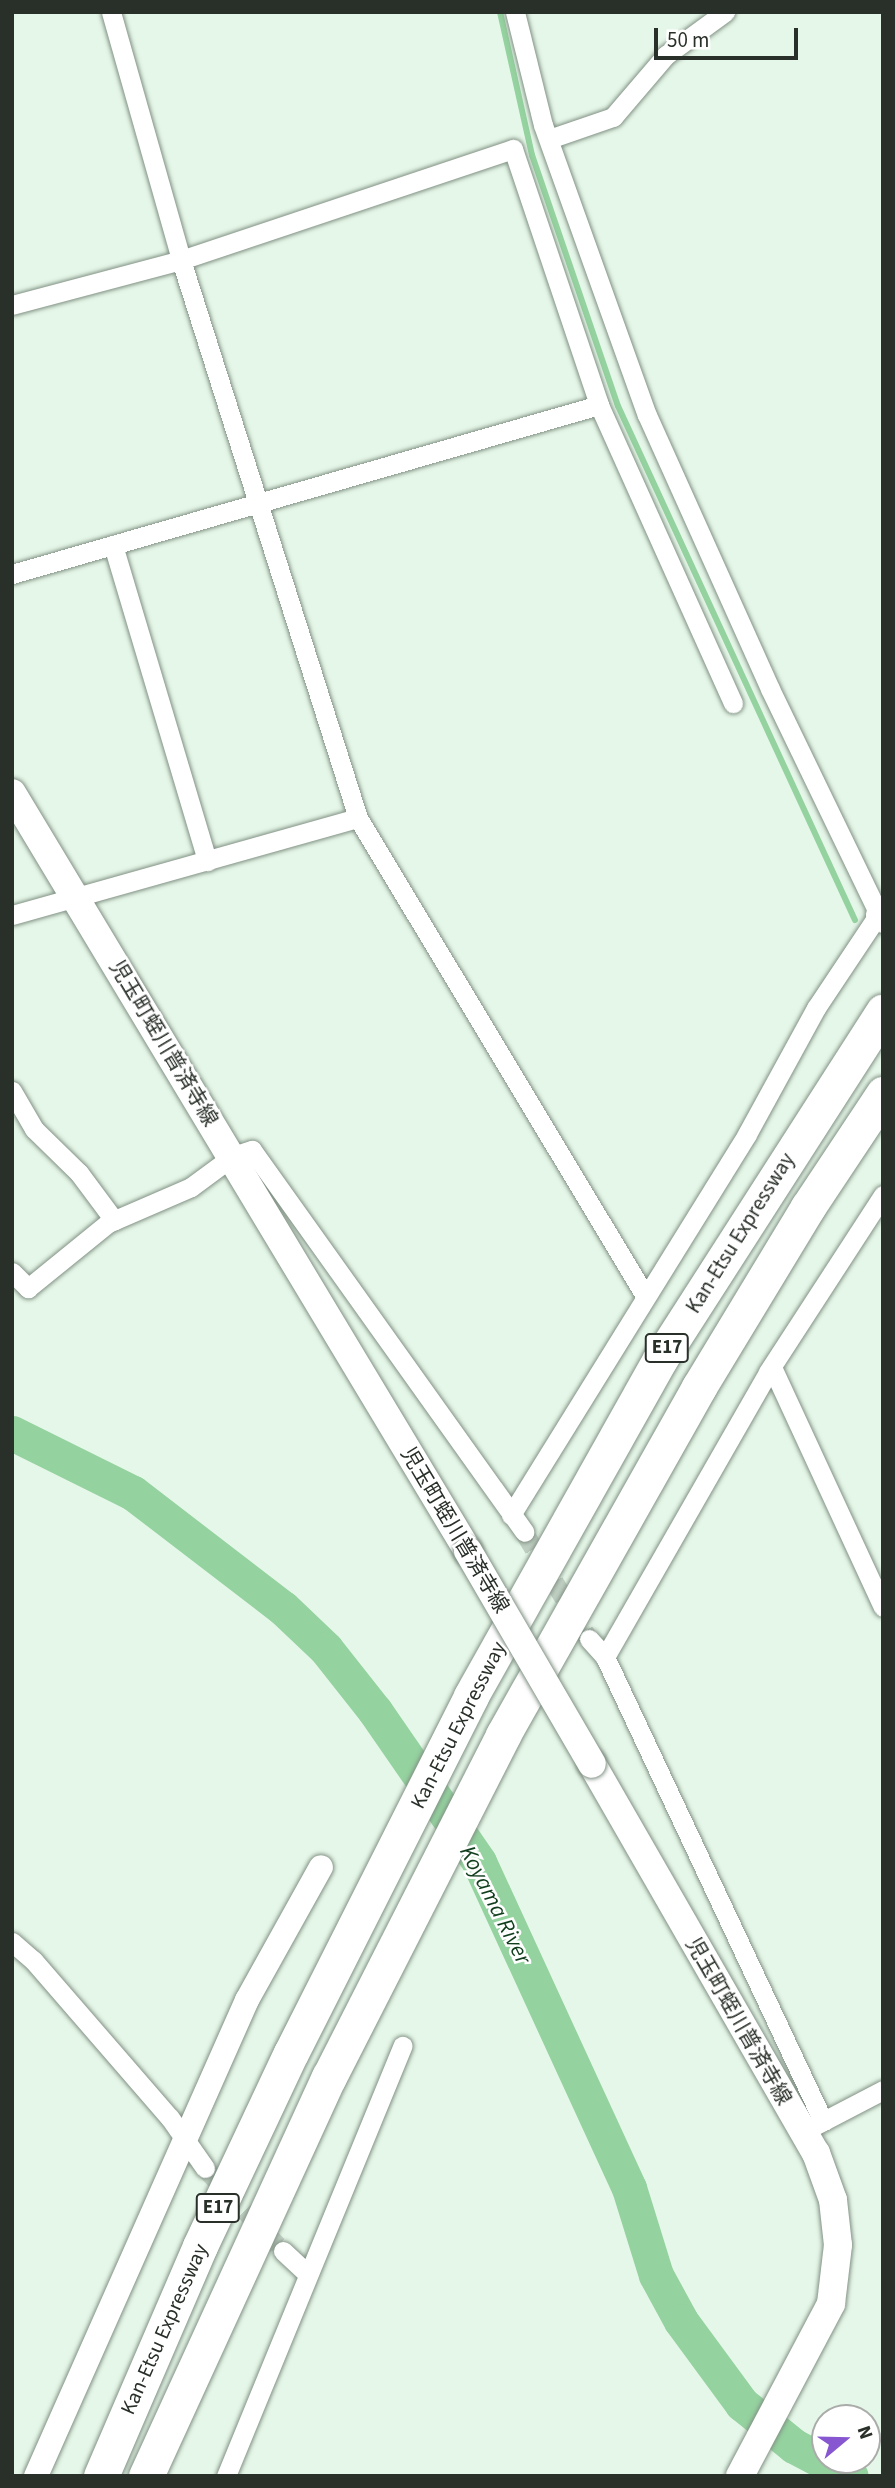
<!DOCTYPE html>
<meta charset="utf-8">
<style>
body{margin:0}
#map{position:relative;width:895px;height:2488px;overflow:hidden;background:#e5f7e8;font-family:"Source Sans 3","Noto Sans JP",sans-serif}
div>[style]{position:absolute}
.stream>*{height:6px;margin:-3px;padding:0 3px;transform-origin:3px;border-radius:3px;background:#94d29f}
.river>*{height:35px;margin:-17.5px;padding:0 17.5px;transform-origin:17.5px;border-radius:17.5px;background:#94d29f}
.minor-tunnel>*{height:19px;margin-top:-9.5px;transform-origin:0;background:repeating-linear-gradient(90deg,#bfcfc2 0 19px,transparent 0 29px)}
.roads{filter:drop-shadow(0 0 2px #819184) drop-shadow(0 0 2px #819184)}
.minor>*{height:19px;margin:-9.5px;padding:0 9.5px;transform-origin:9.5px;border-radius:9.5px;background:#fff}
.tertiary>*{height:24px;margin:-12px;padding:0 12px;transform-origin:12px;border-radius:12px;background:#fff}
.secondary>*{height:28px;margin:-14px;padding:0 14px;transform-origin:14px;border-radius:14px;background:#fff}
.motorway>*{height:35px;margin:-17.5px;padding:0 17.5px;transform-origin:17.5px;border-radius:17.5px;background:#fff}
.bridges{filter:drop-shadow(0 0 2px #819184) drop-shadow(0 0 2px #819184)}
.secondary-bridge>*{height:28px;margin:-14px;padding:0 14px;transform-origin:14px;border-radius:14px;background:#fff}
span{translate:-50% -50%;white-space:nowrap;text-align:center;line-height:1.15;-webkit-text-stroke:5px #fff;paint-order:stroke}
.shield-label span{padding:2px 5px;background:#fff;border:2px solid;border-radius:5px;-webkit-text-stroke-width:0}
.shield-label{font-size:19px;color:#292f29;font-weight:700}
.street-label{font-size:21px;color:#292f29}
.water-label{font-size:23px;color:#113e1d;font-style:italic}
.frame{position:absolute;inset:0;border:14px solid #292f29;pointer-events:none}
.north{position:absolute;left:811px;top:2404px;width:70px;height:70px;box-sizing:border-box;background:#fff;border:2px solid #a9aca9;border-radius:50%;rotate:71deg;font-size:19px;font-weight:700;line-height:28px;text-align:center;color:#292f29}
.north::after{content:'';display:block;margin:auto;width:24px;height:32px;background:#8657d0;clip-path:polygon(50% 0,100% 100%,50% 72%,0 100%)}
.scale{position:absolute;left:654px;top:28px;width:144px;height:32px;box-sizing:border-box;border:4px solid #292f29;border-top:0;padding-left:9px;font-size:21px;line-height:24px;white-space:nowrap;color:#292f29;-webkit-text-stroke:5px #fff;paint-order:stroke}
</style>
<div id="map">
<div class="stream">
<div style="left:500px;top:12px;width:147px;rotate:77.4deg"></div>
<div style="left:532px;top:155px;width:265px;rotate:71.1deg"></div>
<div style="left:618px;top:406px;width:566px;rotate:65.25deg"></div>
</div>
<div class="river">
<div style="left:12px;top:1433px;width:135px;rotate:26.4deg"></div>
<div style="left:133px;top:1493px;width:189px;rotate:37.5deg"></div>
<div style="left:283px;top:1608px;width:59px;rotate:43.6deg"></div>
<div style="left:326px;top:1649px;width:79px;rotate:51.7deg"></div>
<div style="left:375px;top:1711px;width:183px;rotate:55.4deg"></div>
<div style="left:479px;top:1862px;width:359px;rotate:65.3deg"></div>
<div style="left:629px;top:2188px;width:91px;rotate:72.8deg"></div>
<div style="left:656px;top:2275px;width:52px;rotate:61.5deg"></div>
<div style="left:681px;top:2321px;width:103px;rotate:53.7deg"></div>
<div style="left:742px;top:2404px;width:67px;rotate:38.9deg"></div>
<div style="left:794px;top:2446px;width:64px;rotate:27.8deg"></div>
</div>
<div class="minor-tunnel">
<div style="left:524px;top:1532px;width:125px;rotate:58.7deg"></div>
<div style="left:205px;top:2168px;width:114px;rotate:46.8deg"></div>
</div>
<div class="roads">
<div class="minor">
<div style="left:111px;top:12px;width:258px;rotate:74.2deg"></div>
<div style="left:181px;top:260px;width:585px;rotate:72.4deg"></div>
<div style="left:358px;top:818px;width:555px;rotate:59deg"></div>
<div style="left:515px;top:12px;width:116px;rotate:76.1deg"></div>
<div style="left:543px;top:125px;width:308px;rotate:70.3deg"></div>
<div style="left:647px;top:415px;width:300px;rotate:65.8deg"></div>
<div style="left:770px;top:689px;width:260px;rotate:64.2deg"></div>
<div style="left:549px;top:139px;width:68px;rotate:-19deg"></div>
<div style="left:613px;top:117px;width:82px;rotate:-49.5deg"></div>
<div style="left:666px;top:55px;width:73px;rotate:-36.1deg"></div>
<div style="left:12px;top:305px;width:175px;rotate:-14.9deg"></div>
<div style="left:181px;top:260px;width:350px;rotate:-18.5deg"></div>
<div style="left:513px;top:149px;width:270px;rotate:71.4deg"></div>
<div style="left:599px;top:405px;width:327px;rotate:65.8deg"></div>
<div style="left:113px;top:545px;width:330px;rotate:73.4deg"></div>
<div style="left:12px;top:574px;width:611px;rotate:-16.06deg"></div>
<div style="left:12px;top:915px;width:359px;rotate:-15.7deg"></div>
<div style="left:12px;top:1091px;width:44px;rotate:59.9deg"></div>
<div style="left:34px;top:1129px;width:63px;rotate:44.4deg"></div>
<div style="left:79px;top:1173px;width:59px;rotate:53.3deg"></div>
<div style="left:12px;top:1272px;width:23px;rotate:45deg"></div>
<div style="left:28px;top:1288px;width:103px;rotate:-39.1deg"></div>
<div style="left:108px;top:1223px;width:90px;rotate:-23.4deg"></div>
<div style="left:191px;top:1187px;width:52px;rotate:-36.4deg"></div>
<div style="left:233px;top:1156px;width:20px;rotate:-18deg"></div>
<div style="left:252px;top:1150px;width:469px;rotate:54.5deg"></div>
<div style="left:772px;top:1367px;width:264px;rotate:65.2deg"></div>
<div style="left:511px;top:1515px;width:448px;rotate:-58.2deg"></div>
<div style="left:747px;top:1134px;width:144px;rotate:-61.3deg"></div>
<div style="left:816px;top:1008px;width:112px;rotate:-56.3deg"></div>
<div style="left:589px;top:1639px;width:24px;rotate:48deg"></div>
<div style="left:605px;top:1657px;width:513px;rotate:64.83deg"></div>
<div style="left:605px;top:1657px;width:328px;rotate:-60.2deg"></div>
<div style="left:768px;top:1372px;width:211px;rotate:-57deg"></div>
<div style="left:12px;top:1942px;width:28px;rotate:41deg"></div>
<div style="left:33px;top:1960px;width:209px;rotate:49.1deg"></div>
<div style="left:170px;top:2118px;width:61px;rotate:55deg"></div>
<div style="left:812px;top:2127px;width:80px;rotate:-27.5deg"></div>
<div style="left:283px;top:2251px;width:33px;rotate:43deg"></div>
<div style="left:226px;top:2476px;width:465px;rotate:-67.7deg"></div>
</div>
<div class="tertiary">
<div style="left:878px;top:915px;width:8px;rotate:-50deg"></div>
<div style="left:36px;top:2476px;width:521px;rotate:-66.09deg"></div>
<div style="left:247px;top:2000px;width:152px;rotate:-60.9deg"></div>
</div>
<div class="secondary">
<div style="left:12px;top:793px;width:885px;rotate:58.97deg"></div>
<div style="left:592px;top:1764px;width:449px;rotate:60.1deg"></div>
<div style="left:816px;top:2153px;width:50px;rotate:70.1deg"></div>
<div style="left:833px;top:2200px;width:45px;rotate:83.7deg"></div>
<div style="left:838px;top:2245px;width:59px;rotate:96.8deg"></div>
<div style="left:831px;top:2304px;width:195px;rotate:117.9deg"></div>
</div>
<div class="motorway">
<div style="left:101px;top:2476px;width:250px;rotate:-66.7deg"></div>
<div style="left:200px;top:2246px;width:213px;rotate:-64.8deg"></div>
<div style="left:291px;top:2053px;width:400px;rotate:-63.2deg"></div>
<div style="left:471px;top:1696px;width:386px;rotate:-60.7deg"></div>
<div style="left:660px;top:1359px;width:413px;rotate:-57.3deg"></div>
<div style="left:146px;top:2476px;width:439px;rotate:-65.4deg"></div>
<div style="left:329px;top:2077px;width:384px;rotate:-63deg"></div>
<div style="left:503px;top:1735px;width:399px;rotate:-60.6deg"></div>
<div style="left:699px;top:1387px;width:210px;rotate:-58.8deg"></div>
<div style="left:808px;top:1207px;width:136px;rotate:-56.4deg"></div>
</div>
</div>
<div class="bridges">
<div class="secondary-bridge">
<div style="left:468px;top:1551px;width:246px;rotate:59.8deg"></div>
</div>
</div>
<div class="shield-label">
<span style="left:667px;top:1348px">E17</span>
<span style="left:218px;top:2208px">E17</span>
</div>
<div class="street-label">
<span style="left:164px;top:1043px;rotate:59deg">児玉町蛭川普済寺線</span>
<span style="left:740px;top:1233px;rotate:-58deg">Kan-Etsu Expressway</span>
<span style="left:455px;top:1530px;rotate:59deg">児玉町蛭川普済寺線</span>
<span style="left:458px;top:1725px;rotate:-63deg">Kan-Etsu Expressway</span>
<span style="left:739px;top:2021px;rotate:60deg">児玉町蛭川普済寺線</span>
<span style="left:164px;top:2329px;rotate:-66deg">Kan-Etsu Expressway</span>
</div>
<div class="water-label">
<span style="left:495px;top:1905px;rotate:63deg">Koyama River</span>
</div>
<div class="frame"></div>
<div class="north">N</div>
<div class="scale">50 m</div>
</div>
